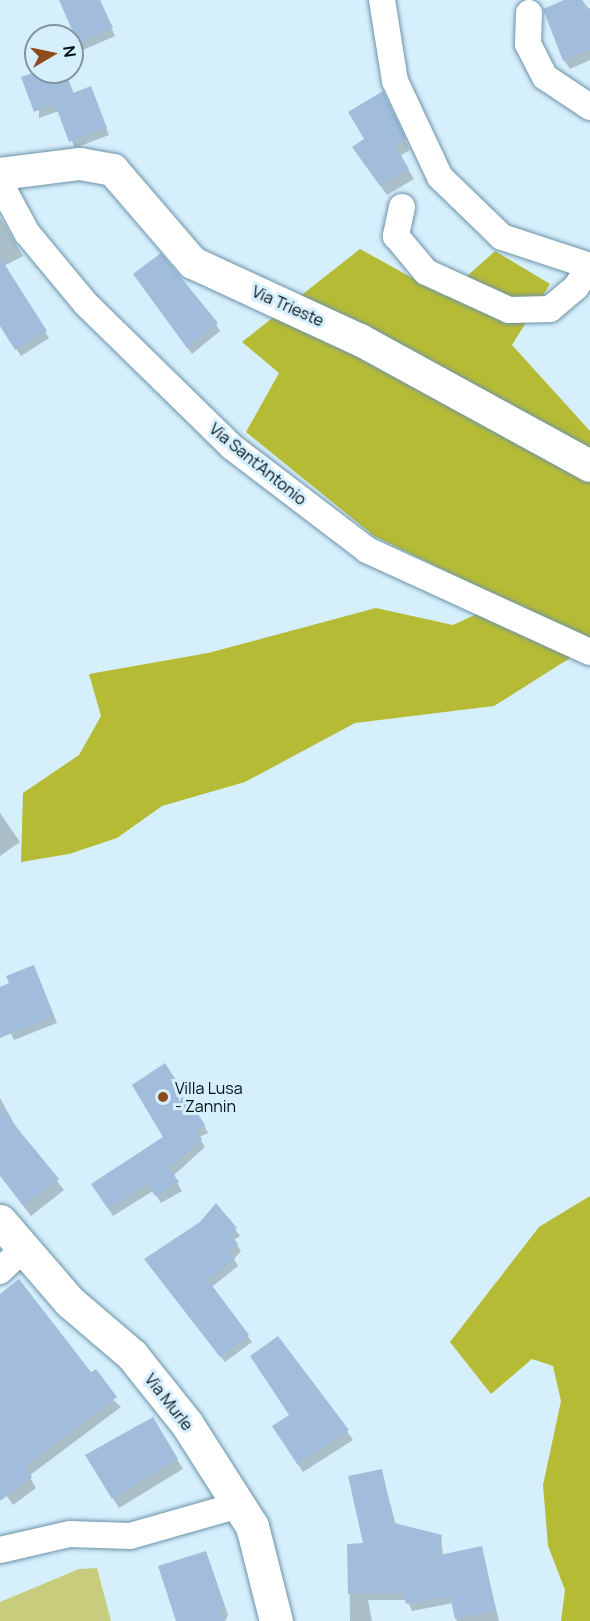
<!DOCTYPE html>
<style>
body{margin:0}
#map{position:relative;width:590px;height:1621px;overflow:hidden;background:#d6effc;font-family:Manrope,sans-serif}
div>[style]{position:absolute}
.green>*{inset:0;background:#c8cd7d}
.forest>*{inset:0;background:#b6bb35}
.shadow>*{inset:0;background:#0003}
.building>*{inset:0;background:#a2bddc}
.roads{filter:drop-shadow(0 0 2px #6c93a8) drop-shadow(0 0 2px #6c93a8)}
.minor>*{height:26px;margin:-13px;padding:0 13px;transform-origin:13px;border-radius:13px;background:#fff}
.tertiary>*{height:32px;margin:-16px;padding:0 16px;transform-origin:16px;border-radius:16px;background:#fff}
.secondary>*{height:33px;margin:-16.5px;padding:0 16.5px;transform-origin:16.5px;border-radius:16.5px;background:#fff}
.dots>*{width:16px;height:16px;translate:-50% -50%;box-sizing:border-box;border:3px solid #d6effc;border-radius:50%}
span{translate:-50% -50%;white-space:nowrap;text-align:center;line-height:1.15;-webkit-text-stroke:6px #d6effc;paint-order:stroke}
.street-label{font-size:16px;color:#020f16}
.poi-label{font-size:16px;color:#020f16}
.left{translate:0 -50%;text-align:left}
.north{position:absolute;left:24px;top:24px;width:60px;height:60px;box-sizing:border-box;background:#d6effc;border:2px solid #8195a0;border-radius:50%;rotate:81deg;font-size:16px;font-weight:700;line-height:24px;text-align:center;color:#020f16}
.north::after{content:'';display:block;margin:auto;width:21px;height:27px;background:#8d4a1b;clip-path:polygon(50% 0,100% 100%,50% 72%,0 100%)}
</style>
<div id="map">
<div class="green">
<div style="clip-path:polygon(97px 1568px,111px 1621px,0 1621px,0 1602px,79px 1569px)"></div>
</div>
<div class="forest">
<div style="clip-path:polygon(360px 249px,445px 296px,495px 251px,550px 284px,512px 345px,590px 431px,590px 641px,374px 536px,246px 432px,279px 373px,242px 342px)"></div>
<div style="clip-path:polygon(376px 608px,453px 625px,483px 611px,578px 653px,494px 706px,355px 723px,245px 782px,162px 806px,117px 838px,69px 854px,21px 862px,23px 793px,79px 755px,101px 716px,89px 674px,208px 653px)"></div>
<div style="clip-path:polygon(590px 1196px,590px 1621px,561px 1621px,565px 1590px,548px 1546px,543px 1485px,561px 1401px,553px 1366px,532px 1359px,491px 1394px,450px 1342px,539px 1227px)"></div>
</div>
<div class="shadow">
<div style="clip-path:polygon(61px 0,99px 0,115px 36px,83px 50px)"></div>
<div style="clip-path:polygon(567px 0,582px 0,590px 10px,590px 60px,570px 69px,564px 60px)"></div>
<div style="clip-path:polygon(39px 72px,65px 72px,74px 94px,90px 88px,109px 135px,75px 148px,59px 111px,39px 118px)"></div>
<div style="clip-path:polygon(388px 103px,410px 150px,400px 156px,414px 179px,387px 195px,360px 157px)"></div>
<div style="clip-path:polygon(0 217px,23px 256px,4px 266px,49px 338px,21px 356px,0 324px)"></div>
<div style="clip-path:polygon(139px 281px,216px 324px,220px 331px,192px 354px)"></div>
<div style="clip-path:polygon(0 813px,20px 842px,0 856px)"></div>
<div style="clip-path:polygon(37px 974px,57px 1023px,14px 1040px,0 1009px,0 989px)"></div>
<div style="clip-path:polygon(0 1098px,17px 1129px,64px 1190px,31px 1216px,0 1176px)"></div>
<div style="clip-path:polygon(204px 1125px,208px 1133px,199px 1137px,205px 1147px,173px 1176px,182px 1191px,161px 1203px,153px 1191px,113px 1216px,98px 1192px,165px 1138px)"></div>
<div style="clip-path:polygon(216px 1205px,240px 1236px,234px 1240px,241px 1251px,234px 1259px,238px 1266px,212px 1287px,252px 1342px,225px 1362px,146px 1260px,201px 1223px)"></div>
<div style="clip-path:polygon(0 1295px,121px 1407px,29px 1476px,36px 1488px,13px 1505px,0 1487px)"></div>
<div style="clip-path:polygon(152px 1419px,183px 1469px,119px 1508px,87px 1456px)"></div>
<div style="clip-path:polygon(347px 1431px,353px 1440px,303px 1472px,279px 1436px)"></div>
<div style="clip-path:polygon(381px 1470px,396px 1525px,441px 1536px,443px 1556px,481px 1548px,499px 1621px,457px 1621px,453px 1603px,412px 1611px,407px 1600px,368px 1600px,372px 1621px,350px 1621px,349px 1546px,365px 1545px)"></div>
<div style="clip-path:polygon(206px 1552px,228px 1615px,225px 1621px,179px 1621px)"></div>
</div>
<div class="building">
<div style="clip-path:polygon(59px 0,100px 0,113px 28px,78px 44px)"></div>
<div style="clip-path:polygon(564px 0,582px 0,585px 10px,590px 8px,590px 49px,563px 61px,543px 9px)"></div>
<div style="clip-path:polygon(35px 72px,65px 72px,73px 93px,91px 86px,107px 128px,69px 142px,55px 104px,34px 112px,21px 77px)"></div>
<div style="clip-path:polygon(383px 91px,406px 139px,395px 145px,409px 169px,380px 186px,352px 147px,364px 139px,348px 112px)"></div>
<div style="clip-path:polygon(161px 253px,218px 323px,187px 348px,133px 274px)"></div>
<div style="clip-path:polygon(0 257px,47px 331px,15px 350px,0 326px)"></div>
<div style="clip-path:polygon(34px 965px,54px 1016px,0 1038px,0 987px,9px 983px,6px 976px)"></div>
<div style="clip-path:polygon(165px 1063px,205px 1125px,195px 1129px,202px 1139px,169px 1168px,179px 1182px,155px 1196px,147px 1184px,108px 1209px,91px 1184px,163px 1137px,132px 1085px)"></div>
<div style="clip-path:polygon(0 1107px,59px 1179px,24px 1206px,0 1175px)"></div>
<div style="clip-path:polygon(216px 1203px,237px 1228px,230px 1234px,238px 1244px,229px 1253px,235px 1258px,208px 1280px,249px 1335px,220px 1357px,144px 1259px,200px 1222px)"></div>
<div style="clip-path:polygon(19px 1279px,91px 1372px,96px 1369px,117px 1397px,25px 1466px,32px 1477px,0 1501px,0 1294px)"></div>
<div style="clip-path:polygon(278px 1336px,349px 1430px,297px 1464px,272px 1426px,289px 1415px,250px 1356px)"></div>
<div style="clip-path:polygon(153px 1417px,178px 1459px,112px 1499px,85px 1455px)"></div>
<div style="clip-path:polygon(382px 1469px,394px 1523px,442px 1535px,439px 1555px,482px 1546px,496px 1610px,455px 1619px,450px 1596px,406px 1604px,403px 1593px,348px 1594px,347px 1544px,363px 1543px,348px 1476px)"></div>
<div style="clip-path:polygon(206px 1551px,225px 1607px,220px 1609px,224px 1621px,176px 1621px,158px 1566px)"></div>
</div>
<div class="roads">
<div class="minor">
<div style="left:382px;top:0;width:82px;rotate:80.9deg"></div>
<div style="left:395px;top:81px;width:106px;rotate:64.9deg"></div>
<div style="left:440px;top:177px;width:86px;rotate:44.1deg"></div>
<div style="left:502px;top:237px;width:93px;rotate:18.2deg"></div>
<div style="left:529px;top:13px;width:31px;rotate:92deg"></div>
<div style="left:528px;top:44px;width:37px;rotate:63deg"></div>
<div style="left:545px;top:77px;width:54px;rotate:33.7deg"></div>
<div style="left:0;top:183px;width:57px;rotate:61.6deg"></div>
<div style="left:27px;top:233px;width:92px;rotate:50.3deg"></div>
<div style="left:86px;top:304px;width:204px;rotate:44.4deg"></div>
<div style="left:232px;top:447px;width:170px;rotate:37.3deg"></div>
<div style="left:367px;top:550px;width:245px;rotate:24.6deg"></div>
<div style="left:402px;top:207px;width:30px;rotate:102deg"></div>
<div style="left:396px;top:236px;width:47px;rotate:50.2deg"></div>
<div style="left:426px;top:272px;width:91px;rotate:24.6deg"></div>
<div style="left:509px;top:310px;width:41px;rotate:-1.4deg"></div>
<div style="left:550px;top:309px;width:34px;rotate:-40deg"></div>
<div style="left:576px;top:287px;width:25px;rotate:-56deg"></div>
<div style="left:0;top:1271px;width:30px;rotate:-44deg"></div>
<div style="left:0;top:1550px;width:72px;rotate:-12.9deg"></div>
<div style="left:70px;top:1534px;width:60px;rotate:1.9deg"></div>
<div style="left:130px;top:1536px;width:116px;rotate:-15.9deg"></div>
</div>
<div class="tertiary">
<div style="left:0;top:174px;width:81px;rotate:-7.1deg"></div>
<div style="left:80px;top:164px;width:34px;rotate:10deg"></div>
<div style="left:113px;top:170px;width:123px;rotate:49.3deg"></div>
<div style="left:193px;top:263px;width:184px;rotate:24.8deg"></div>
<div style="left:360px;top:340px;width:262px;rotate:28.7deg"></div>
</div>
<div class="secondary">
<div style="left:0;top:1221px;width:107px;rotate:49.2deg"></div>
<div style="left:70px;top:1302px;width:82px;rotate:40.5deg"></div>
<div style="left:132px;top:1355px;width:88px;rotate:51.4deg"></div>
<div style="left:187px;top:1424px;width:121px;rotate:57.5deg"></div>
<div style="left:252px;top:1526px;width:98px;rotate:75.8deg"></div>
</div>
</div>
<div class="dots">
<div style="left:163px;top:1097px;background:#8d4a1b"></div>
</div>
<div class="street-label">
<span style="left:288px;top:306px;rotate:24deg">Via Trieste</span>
<span style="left:258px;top:464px;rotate:39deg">Via Sant'Antonio</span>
<span style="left:169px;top:1402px;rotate:52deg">Via Murle</span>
</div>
<div class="poi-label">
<span class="left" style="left:175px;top:1097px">Villa Lusa<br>- Zannin</span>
</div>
<div class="north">N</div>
</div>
